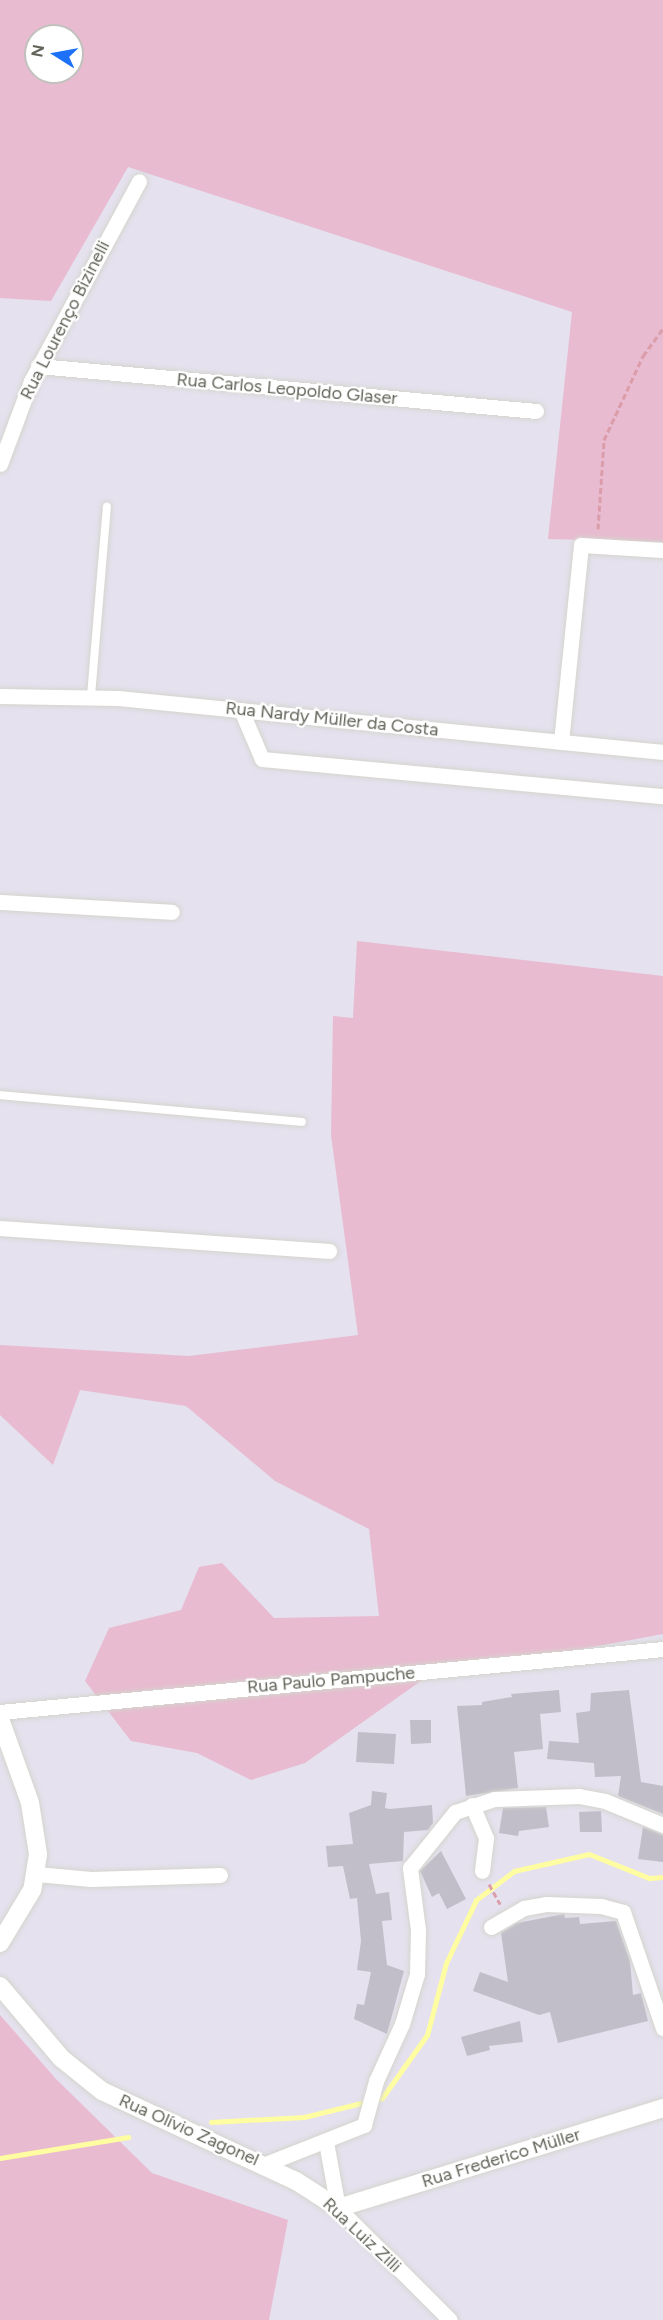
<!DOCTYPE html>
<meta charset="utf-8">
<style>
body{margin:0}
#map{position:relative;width:663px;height:2320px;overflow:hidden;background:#e5e1ee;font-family:Figtree,sans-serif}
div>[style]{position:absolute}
.green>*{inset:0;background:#e8bbd0}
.stream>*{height:5px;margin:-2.5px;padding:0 2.5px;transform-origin:2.5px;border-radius:2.5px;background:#fffda1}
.building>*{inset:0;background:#c1bec9}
.path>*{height:3px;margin-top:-1.5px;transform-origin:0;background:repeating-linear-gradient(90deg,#db9da9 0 6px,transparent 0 9px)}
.roads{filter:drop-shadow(0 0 2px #d4d5cd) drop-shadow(0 0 2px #d4d5cd)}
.lane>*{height:8px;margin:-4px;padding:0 4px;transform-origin:4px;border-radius:4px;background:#fff}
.street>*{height:15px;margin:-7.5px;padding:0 7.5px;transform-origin:7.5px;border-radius:7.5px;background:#fff}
.secondary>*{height:18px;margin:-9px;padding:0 9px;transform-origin:9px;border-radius:9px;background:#fff}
span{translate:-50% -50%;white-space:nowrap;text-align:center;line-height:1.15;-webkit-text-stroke:4.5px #fff;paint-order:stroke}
.street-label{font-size:18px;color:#63645a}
.north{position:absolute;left:24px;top:24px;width:60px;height:60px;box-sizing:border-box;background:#fff;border:2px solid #c1c1bd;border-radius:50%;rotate:281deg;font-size:16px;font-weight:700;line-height:24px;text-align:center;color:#63645a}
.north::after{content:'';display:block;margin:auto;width:21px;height:27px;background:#1d71f8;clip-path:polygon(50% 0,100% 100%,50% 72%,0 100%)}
</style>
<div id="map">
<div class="green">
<div style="clip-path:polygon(evenodd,0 0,663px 0,663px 542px,548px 539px,572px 312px,128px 167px,51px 301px,0 298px,0 0,36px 36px,72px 36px,72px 72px,36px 72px,36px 36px)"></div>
<div style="clip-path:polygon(357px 941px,663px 976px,663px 1634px,425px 1678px,305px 1763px,251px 1780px,197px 1753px,131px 1741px,85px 1681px,109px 1628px,181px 1610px,199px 1567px,222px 1563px,274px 1618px,379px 1616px,369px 1529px,275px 1481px,186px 1406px,80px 1390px,53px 1465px,0 1415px,0 1345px,189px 1356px,358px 1335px,331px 1135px,333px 1016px,353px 1018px)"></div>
<div style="clip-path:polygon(0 2015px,56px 2079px,152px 2173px,288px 2220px,269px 2320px,0 2320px)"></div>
</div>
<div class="stream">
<div style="left:211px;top:2122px;width:93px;rotate:-3.1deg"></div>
<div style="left:304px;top:2117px;width:80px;rotate:-13.7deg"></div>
<div style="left:382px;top:2098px;width:77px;rotate:-54.5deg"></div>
<div style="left:427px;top:2035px;width:74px;rotate:-75.2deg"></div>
<div style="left:446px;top:1963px;width:70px;rotate:-64.5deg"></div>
<div style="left:476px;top:1900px;width:48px;rotate:-37.3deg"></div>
<div style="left:514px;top:1871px;width:77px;rotate:-12.8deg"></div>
<div style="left:589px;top:1854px;width:65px;rotate:21.8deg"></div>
<div style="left:649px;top:1878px;width:14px;rotate:-4deg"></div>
<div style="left:0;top:2158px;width:130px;rotate:-9.3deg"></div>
</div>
<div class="building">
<div style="clip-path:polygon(559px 1690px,561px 1712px,540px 1714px,543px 1749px,514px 1752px,518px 1788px,466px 1796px,457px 1706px,482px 1705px,482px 1702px,512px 1697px,511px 1694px)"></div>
<div style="clip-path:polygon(629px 1690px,641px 1782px,663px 1786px,663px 1814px,618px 1796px,621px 1776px,595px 1777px,594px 1763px,547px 1759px,549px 1741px,579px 1743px,576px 1713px,590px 1711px,591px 1693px)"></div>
<div style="clip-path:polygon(410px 1720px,431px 1720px,431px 1743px,411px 1744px)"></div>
<div style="clip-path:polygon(358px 1732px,396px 1734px,394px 1764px,356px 1762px)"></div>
<div style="clip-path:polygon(372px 1791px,387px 1793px,385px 1808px,390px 1809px,432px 1805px,433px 1823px,428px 1830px,404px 1832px,403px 1861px,369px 1864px,376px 1894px,389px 1892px,392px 1920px,382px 1921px,387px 1965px,404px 1971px,387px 2034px,354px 2019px,357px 2004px,364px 2005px,371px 1972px,357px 1970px,361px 1941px,357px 1898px,350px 1899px,343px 1866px,328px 1867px,326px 1846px,353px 1844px,349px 1813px,371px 1805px)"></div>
<div style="clip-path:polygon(546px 1807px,549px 1827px,519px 1831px,518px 1836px,499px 1833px,503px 1808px)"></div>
<div style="clip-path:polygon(601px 1811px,602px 1832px,580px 1832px,579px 1812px)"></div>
<div style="clip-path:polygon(643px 1827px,663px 1835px,663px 1862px,638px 1859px)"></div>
<div style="clip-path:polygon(441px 1851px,466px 1899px,447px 1909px,439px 1893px,432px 1897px,420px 1871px)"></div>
<div style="clip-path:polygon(564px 1914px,565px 1918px,579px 1917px,580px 1924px,616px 1921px,630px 1961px,633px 1995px,641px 1993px,648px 2021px,558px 2043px,550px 2012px,539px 2015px,473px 1991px,480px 1972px,508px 1982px,501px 1933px,517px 1923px)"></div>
<div style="clip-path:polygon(520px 2021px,523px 2042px,489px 2046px,490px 2050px,467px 2056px,461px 2037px)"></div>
</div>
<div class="path">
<div style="left:598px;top:529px;width:89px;rotate:-86.1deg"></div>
<div style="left:604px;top:440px;width:93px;rotate:-65.1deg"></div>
<div style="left:643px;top:356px;width:34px;rotate:-54deg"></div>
<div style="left:489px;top:1884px;width:23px;rotate:61deg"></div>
</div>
<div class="roads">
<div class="lane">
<div style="left:91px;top:696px;width:190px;rotate:-85.2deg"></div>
<div style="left:0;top:1095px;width:303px;rotate:5.1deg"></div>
</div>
<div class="street">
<div style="left:38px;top:366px;width:500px;rotate:5.16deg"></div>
<div style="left:0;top:464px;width:89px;rotate:-69.5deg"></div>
<div style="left:31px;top:381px;width:227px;rotate:-61.6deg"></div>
<div style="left:0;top:696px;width:118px;rotate:1deg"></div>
<div style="left:118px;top:698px;width:548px;rotate:5.66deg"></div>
<div style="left:241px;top:710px;width:53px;rotate:66.8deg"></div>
<div style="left:262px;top:759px;width:403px;rotate:5.3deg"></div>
<div style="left:561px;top:742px;width:198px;rotate:-84.2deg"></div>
<div style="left:581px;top:545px;width:82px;rotate:3.5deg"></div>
<div style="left:0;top:902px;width:172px;rotate:3.3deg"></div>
<div style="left:0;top:1228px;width:330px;rotate:4deg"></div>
<div style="left:0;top:1712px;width:666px;rotate:-5.43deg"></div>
<div style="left:472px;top:1805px;width:36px;rotate:67deg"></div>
<div style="left:486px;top:1838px;width:33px;rotate:97deg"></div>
<div style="left:37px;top:1874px;width:54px;rotate:5.3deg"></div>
<div style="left:91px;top:1879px;width:129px;rotate:-1.8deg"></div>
<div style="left:491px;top:1927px;width:38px;rotate:-30deg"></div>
<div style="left:524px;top:1908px;width:22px;rotate:-10deg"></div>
<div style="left:546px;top:1904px;width:55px;rotate:2.1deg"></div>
<div style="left:601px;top:1906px;width:23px;rotate:15deg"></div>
<div style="left:623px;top:1912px;width:123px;rotate:71deg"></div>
<div style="left:326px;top:2142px;width:67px;rotate:79.7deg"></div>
<div style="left:338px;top:2208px;width:158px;rotate:45deg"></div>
<div style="left:263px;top:2165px;width:109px;rotate:-21.6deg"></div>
<div style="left:364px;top:2125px;width:46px;rotate:-74.7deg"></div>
<div style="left:376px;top:2081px;width:63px;rotate:-65.5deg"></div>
<div style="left:402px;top:2024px;width:52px;rotate:-73.3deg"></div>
<div style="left:417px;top:1974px;width:44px;rotate:-88.7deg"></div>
<div style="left:418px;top:1930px;width:63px;rotate:-97.4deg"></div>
<div style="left:410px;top:1868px;width:72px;rotate:-51.2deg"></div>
<div style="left:455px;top:1812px;width:41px;rotate:-18.4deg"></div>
<div style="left:494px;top:1799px;width:85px;rotate:-2deg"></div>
<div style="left:579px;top:1796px;width:26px;rotate:11deg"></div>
<div style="left:605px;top:1801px;width:63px;rotate:22.5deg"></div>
</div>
<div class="secondary">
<div style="left:0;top:1719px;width:89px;rotate:70.3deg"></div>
<div style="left:30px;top:1803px;width:52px;rotate:81.1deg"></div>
<div style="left:38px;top:1854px;width:36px;rotate:99deg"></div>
<div style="left:32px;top:1890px;width:62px;rotate:121.1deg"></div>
<div style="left:0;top:1986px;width:94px;rotate:49.7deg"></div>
<div style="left:61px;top:2058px;width:53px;rotate:38.8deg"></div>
<div style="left:102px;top:2091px;width:214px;rotate:24.9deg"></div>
<div style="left:296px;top:2181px;width:50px;rotate:32.7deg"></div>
<div style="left:338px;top:2208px;width:340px;rotate:-17.1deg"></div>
</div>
</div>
<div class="street-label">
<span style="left:65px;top:320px;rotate:-63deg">Rua Lourenço Bizinelli</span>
<span style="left:287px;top:389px;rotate:5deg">Rua Carlos Leopoldo Glaser</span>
<span style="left:332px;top:719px;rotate:6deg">Rua Nardy Müller da Costa</span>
<span style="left:331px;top:1680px;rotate:-5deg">Rua Paulo Pampuche</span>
<span style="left:189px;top:2130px;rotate:24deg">Rua Olívio Zagonel</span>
<span style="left:501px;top:2158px;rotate:-17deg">Rua Frederico Müller</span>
<span style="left:362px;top:2235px;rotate:43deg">Rua Luiz Zilli</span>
</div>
<div class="north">N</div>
</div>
